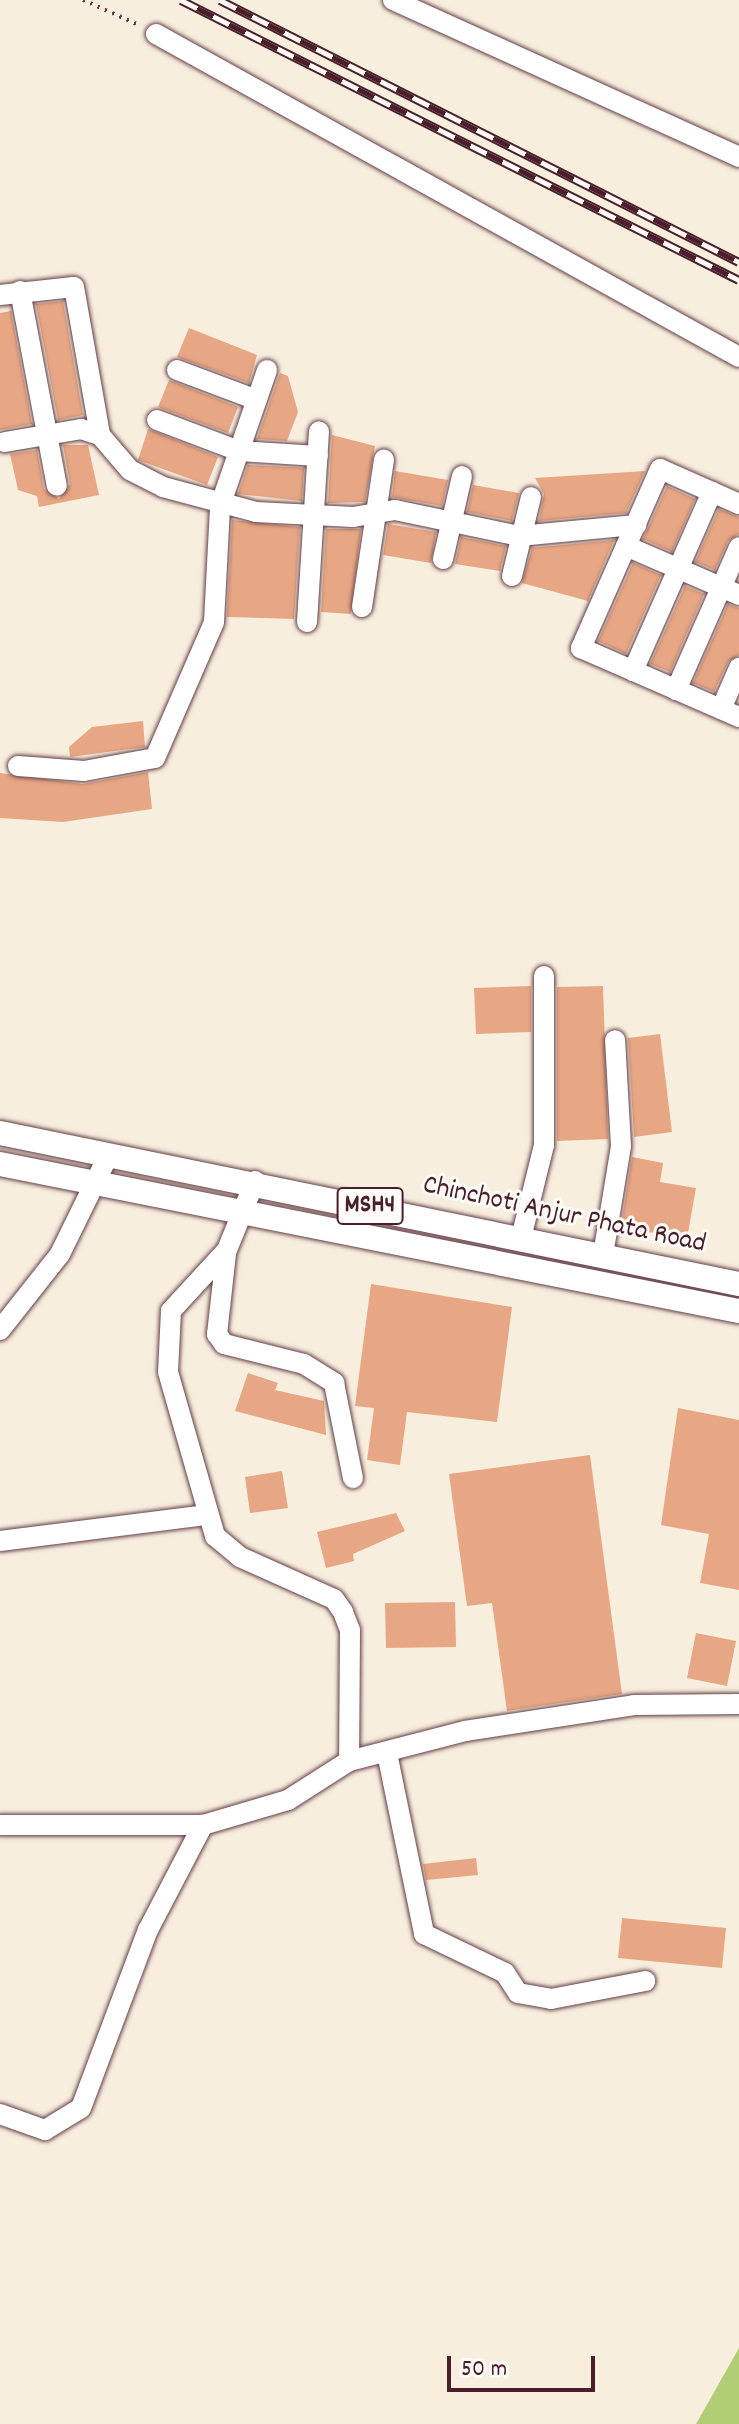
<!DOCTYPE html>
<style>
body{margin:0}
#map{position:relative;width:739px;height:2424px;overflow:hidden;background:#f8eede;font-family:Dekko,sans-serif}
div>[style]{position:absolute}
.green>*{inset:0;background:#b2ce75}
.building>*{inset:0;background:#e8a784}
.path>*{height:4px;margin-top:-2px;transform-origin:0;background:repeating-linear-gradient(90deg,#643e46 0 2px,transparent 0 8px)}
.roads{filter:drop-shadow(0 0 2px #643e46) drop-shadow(0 0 2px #643e46)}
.minor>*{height:20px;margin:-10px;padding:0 10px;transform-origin:10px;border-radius:10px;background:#fff}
.major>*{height:24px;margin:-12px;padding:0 12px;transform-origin:12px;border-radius:12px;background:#fff}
.rail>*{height:9px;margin-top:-4.5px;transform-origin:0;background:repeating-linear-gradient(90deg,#fdfcf7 0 18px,#4a1f2b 0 36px);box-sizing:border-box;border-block:2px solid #4a1f2b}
span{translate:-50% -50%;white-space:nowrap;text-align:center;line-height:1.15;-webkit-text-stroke:6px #fdfcf7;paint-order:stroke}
.shield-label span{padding:2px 6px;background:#fdfcf7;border:2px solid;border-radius:6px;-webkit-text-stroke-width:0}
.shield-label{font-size:26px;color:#4a1f2b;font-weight:700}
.street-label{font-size:28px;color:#4a1f2b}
.scale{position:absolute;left:447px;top:2356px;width:148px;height:36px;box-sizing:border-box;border:4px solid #4a1f2b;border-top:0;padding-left:10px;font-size:24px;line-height:28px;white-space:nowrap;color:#4a1f2b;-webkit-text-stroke:6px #fdfcf7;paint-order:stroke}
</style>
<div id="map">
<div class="green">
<div style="clip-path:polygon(739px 2348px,739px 2424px,696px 2424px)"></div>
</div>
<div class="building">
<div style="clip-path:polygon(63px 301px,83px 415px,58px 420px,36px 304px)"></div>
<div style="clip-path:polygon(11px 311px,32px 424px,0 430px,0 313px)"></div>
<div style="clip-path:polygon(189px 328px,257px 355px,249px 383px,177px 357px)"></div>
<div style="clip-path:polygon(280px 373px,288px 376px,298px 412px,287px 441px,257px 439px)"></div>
<div style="clip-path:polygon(169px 380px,238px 407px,228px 433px,158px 407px)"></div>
<div style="clip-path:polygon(148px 429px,218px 457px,207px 485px,138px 460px)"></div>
<div style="clip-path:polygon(332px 435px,375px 446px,365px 502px,328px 503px)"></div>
<div style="clip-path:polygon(63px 445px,88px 445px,99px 495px,39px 507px,37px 496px,18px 490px,10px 454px,37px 450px,44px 489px,59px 499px,70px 484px)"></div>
<div style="clip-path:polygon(248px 465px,304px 468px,302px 501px,238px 494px)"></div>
<div style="clip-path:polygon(395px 471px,448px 480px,442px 506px,392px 497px)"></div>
<div style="clip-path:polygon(645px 471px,626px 513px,539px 521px,544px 494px,535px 478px)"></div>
<div style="clip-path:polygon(473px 485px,519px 493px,512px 521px,467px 512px)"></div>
<div style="clip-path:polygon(667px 486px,695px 499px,672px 552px,643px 539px)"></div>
<div style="clip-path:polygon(719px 509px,739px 517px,739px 534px,728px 541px,715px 570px,695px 562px)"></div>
<div style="clip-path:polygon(232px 520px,300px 527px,294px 619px,227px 617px)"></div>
<div style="clip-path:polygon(388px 524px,436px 532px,431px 563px,383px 555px)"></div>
<div style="clip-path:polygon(326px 529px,361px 529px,351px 614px,321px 612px)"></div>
<div style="clip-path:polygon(461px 537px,506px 546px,500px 571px,455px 564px)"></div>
<div style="clip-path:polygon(614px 540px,588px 601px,522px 583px,532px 548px)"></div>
<div style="clip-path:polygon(633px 563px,661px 575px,626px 654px,598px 641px)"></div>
<div style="clip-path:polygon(685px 586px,704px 594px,670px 672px,650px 664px)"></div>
<div style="clip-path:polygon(728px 604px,739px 608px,739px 655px,728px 662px,714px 692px,693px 683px)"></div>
<div style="clip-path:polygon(143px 721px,145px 747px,70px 757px,69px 747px,92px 727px)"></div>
<div style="clip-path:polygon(148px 772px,152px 809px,63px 822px,0 818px,0 773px,83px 784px)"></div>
<div style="clip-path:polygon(531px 986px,531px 1032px,476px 1034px,474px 988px)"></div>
<div style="clip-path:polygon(603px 986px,608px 1139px,557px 1141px,557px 987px)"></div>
<div style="clip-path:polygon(660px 1034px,672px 1132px,634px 1137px,628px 1038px)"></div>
<div style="clip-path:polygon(632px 1157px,663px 1163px,660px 1182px,696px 1188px,688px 1233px,620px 1232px)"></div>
<div style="clip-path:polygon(371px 1284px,512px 1307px,497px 1422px,407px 1412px,400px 1465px,367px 1460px,374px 1408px,355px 1406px)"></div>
<div style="clip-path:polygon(248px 1373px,278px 1383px,275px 1390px,324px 1401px,326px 1435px,235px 1411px)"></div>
<div style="clip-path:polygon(678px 1408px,739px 1420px,739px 1590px,700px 1583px,709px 1534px,661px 1525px)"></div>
<div style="clip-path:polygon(590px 1455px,622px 1694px,507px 1711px,492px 1603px,467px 1606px,449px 1474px)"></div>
<div style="clip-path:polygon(282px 1471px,288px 1508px,250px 1513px,245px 1477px)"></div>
<div style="clip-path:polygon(396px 1513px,405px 1531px,353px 1554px,354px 1561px,326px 1568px,317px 1532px)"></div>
<div style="clip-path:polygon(455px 1602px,456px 1647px,386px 1648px,385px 1603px)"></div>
<div style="clip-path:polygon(696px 1633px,736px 1641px,727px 1686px,687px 1678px)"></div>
<div style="clip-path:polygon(476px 1858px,478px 1875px,426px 1880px,423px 1864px)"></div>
<div style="clip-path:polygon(622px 1918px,726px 1928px,722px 1968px,618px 1958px)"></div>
</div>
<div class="path">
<div style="left:83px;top:0;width:61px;rotate:24.1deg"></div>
</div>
<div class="roads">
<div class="minor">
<div style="left:393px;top:0;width:380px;rotate:24.4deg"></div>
<div style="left:156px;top:34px;width:666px;rotate:28.99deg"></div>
<div style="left:20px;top:291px;width:198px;rotate:79.3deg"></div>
<div style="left:0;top:295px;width:74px;rotate:-6.2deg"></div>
<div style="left:74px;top:287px;width:150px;rotate:80deg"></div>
<div style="left:177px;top:370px;width:85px;rotate:20.6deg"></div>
<div style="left:157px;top:420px;width:88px;rotate:20.7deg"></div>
<div style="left:239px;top:451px;width:79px;rotate:3.6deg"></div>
<div style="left:5px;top:442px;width:77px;rotate:-9.7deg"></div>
<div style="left:81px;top:429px;width:20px;rotate:18deg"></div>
<div style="left:100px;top:435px;width:46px;rotate:49.4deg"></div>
<div style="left:130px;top:470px;width:37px;rotate:27deg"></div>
<div style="left:163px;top:487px;width:96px;rotate:15deg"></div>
<div style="left:256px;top:512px;width:97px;rotate:3deg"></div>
<div style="left:353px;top:517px;width:43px;rotate:-9.5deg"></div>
<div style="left:395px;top:510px;width:127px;rotate:11.8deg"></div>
<div style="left:519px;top:536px;width:118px;rotate:-5.4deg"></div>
<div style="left:739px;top:504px;width:86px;rotate:-156.1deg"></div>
<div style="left:660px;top:469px;width:196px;rotate:113.8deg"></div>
<div style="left:581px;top:648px;width:172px;rotate:23.6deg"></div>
<div style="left:626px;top:546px;width:123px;rotate:23.4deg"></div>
<div style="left:443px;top:559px;width:85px;rotate:-77.1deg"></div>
<div style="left:512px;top:576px;width:81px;rotate:-76.5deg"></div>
<div style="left:362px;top:607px;width:149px;rotate:-81.5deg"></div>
<div style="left:307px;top:622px;width:191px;rotate:-86.4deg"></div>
<div style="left:633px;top:671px;width:196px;rotate:-66.2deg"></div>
<div style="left:676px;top:690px;width:156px;rotate:-66.2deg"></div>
<div style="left:721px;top:709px;width:45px;rotate:-66.3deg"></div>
<div style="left:18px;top:766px;width:66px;rotate:4.3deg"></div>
<div style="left:84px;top:771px;width:72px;rotate:-10.4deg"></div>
<div style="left:155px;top:758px;width:148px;rotate:-66.5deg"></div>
<div style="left:214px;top:622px;width:116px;rotate:-87deg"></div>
<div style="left:220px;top:506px;width:144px;rotate:-70.9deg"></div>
<div style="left:255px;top:1181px;width:74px;rotate:112.1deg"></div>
<div style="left:227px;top:1250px;width:83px;rotate:132.6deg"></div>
<div style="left:171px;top:1311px;width:61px;rotate:92.8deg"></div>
<div style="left:168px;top:1372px;width:171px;rotate:74deg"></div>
<div style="left:215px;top:1536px;width:33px;rotate:40deg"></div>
<div style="left:240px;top:1557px;width:103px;rotate:24.1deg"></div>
<div style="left:334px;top:1599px;width:16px;rotate:55deg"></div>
<div style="left:343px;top:1612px;width:19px;rotate:69deg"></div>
<div style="left:350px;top:1630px;width:131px;rotate:90.4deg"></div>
<div style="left:521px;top:1238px;width:96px;rotate:-76.1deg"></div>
<div style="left:544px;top:1145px;width:169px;rotate:-90deg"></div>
<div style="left:226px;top:1254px;width:81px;rotate:96.4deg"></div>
<div style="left:217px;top:1334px;width:12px;rotate:55deg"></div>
<div style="left:224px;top:1344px;width:82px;rotate:14deg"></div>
<div style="left:304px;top:1364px;width:36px;rotate:32deg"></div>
<div style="left:334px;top:1383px;width:97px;rotate:78.7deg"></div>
<div style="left:603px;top:1255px;width:110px;rotate:-80.6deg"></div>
<div style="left:621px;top:1146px;width:106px;rotate:-93.2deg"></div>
<div style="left:0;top:1330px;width:97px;rotate:-51.7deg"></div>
<div style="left:60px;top:1254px;width:111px;rotate:-63.9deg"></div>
<div style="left:0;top:1541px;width:207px;rotate:-7.2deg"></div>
<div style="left:387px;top:1753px;width:185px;rotate:78.4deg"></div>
<div style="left:424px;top:1934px;width:90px;rotate:25.7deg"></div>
<div style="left:505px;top:1973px;width:24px;rotate:57deg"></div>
<div style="left:518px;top:1993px;width:34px;rotate:10deg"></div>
<div style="left:551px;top:1999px;width:96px;rotate:-10.8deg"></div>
<div style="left:0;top:1825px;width:203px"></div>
<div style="left:203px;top:1825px;width:89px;rotate:-16.4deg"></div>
<div style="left:288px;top:1800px;width:72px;rotate:-32.6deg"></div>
<div style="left:349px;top:1761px;width:120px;rotate:-14.5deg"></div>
<div style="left:465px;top:1731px;width:171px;rotate:-8.7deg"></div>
<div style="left:634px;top:1705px;width:105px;rotate:-0.5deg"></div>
<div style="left:0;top:2114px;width:48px;rotate:19.6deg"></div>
<div style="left:45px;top:2130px;width:42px;rotate:-31.4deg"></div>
<div style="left:81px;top:2108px;width:190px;rotate:-69.4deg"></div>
<div style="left:148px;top:1930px;width:119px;rotate:-62.4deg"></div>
</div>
<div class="major">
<div style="left:0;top:1133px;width:754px;rotate:11.55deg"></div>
<div style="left:0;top:1164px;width:753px;rotate:11.25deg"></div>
</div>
</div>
<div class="rail">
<div style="left:181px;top:0;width:624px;rotate:26.65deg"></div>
<div style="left:220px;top:0;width:581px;rotate:26.79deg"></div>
</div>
<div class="shield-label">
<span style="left:370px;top:1206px">MSH4</span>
</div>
<div class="street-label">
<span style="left:564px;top:1216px;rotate:12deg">Chinchoti Anjur Phata Road</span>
</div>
<div class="scale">50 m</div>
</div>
